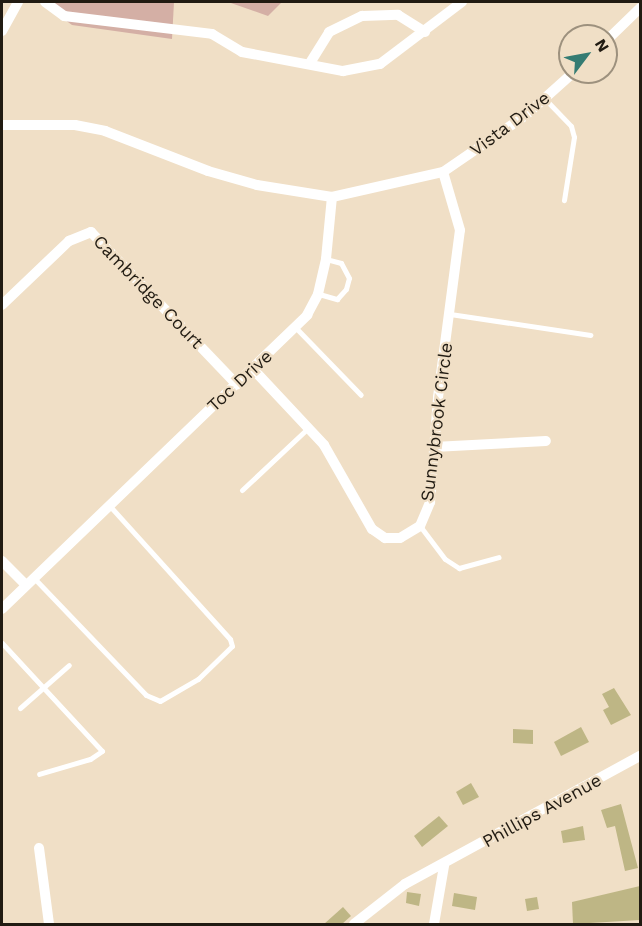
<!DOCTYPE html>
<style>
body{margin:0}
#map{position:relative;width:642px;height:926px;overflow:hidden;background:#f0dfc6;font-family:"Work Sans",sans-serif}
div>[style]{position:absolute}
.green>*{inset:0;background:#d4afa5}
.building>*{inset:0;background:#beb685}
.service>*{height:5px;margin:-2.5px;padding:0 2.5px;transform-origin:2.5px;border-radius:2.5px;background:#fff}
.minor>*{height:10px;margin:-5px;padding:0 5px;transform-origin:5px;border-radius:5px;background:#fff}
span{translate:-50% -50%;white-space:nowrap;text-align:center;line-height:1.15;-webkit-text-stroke:4.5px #f0dfc6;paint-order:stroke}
.street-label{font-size:18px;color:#211b12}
.frame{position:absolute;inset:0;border:3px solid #211b12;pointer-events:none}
.north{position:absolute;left:558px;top:24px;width:60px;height:60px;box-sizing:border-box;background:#f0dfc6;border:2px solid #9d917e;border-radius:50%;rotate:58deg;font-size:16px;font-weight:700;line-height:24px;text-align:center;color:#211b12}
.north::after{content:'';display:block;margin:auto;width:21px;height:27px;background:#357c73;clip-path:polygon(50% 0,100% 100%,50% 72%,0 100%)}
</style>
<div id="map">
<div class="green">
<div style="clip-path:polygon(41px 2px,174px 2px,172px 39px,72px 25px)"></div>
<div style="clip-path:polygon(228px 2px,282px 2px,268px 16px)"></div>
</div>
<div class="building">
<div style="clip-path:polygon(614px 688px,631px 715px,611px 725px,603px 710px,609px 707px,602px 694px)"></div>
<div style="clip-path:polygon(581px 727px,589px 742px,561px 756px,554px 742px)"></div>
<div style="clip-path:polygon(513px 729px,533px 730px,533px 744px,513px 743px)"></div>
<div style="clip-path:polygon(471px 783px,479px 797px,463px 805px,456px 792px)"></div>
<div style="clip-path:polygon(621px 804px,638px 868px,625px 871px,615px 826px,607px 828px,601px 810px)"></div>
<div style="clip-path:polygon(439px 816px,448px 826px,422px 847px,414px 836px)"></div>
<div style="clip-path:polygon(583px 826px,585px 840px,563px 843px,561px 831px)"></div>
<div style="clip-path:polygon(640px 886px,640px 920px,573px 924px,572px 902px)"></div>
<div style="clip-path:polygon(407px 892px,421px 894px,419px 906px,406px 903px)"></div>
<div style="clip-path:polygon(454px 893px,477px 897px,475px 910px,452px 906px)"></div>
<div style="clip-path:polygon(537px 897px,539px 909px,527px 911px,525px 899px)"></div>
<div style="clip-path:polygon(343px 907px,351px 916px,342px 924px,324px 924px)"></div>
</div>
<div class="service">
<div style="left:545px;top:99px;width:37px;rotate:46deg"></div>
<div style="left:571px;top:126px;width:11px;rotate:75deg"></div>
<div style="left:574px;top:137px;width:64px;rotate:99deg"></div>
<div style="left:319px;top:294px;width:19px;rotate:16deg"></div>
<div style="left:337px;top:299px;width:13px;rotate:-48deg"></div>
<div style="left:346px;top:289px;width:11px;rotate:-75deg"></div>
<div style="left:349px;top:278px;width:17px;rotate:-118deg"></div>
<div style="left:341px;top:263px;width:16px;rotate:-165deg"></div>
<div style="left:450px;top:314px;width:142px;rotate:8.5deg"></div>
<div style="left:296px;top:328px;width:93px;rotate:45.9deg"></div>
<div style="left:242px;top:490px;width:91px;rotate:-43.2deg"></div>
<div style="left:420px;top:526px;width:41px;rotate:52.9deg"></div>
<div style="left:445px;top:559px;width:17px;rotate:33deg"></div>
<div style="left:459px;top:568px;width:41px;rotate:-15.4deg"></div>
<div style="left:33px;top:577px;width:163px;rotate:46.2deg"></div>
<div style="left:146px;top:695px;width:15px;rotate:23deg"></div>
<div style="left:160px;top:701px;width:44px;rotate:-30.1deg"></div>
<div style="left:198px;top:679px;width:47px;rotate:-44.1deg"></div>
<div style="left:232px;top:646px;width:7px;rotate:-106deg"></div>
<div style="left:230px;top:639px;width:182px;rotate:-132.1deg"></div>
<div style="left:2px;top:643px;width:147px;rotate:47.2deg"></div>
<div style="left:102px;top:751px;width:14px;rotate:146deg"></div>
<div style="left:90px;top:759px;width:53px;rotate:163.6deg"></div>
<div style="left:20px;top:708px;width:65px;rotate:-41.3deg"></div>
</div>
<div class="minor">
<div style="left:45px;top:2px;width:24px;rotate:36deg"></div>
<div style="left:64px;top:16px;width:149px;rotate:6.9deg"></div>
<div style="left:212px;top:34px;width:35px;rotate:31deg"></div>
<div style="left:242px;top:52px;width:103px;rotate:10.7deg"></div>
<div style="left:343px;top:71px;width:38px;rotate:-11deg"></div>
<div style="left:380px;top:64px;width:103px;rotate:-37.1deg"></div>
<div style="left:2px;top:31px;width:33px;rotate:-61deg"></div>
<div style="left:606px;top:41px;width:47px;rotate:-44.1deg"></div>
<div style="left:310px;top:63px;width:36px;rotate:-58deg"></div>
<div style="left:329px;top:32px;width:37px;rotate:-26deg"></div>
<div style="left:362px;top:16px;width:36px;rotate:-2deg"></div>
<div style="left:398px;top:15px;width:32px;rotate:32deg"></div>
<div style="left:2px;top:125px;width:73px"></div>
<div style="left:75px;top:125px;width:31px;rotate:11deg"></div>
<div style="left:105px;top:131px;width:110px;rotate:21.2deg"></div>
<div style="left:208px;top:171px;width:51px;rotate:15.9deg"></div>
<div style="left:257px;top:185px;width:76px;rotate:9.1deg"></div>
<div style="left:2px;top:305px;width:93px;rotate:-43.7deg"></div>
<div style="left:69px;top:241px;width:24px;rotate:-22deg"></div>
<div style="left:91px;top:232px;width:211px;rotate:46.3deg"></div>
<div style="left:253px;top:369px;width:104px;rotate:46.9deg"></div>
<div style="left:324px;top:445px;width:97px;rotate:60.3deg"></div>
<div style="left:372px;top:529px;width:16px;rotate:35deg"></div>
<div style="left:385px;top:538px;width:15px"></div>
<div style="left:400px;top:538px;width:23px;rotate:-31deg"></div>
<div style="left:420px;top:526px;width:26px;rotate:-67deg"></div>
<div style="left:430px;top:502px;width:105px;rotate:-85.6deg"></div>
<div style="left:438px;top:397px;width:168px;rotate:-82.5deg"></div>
<div style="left:460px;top:230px;width:60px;rotate:-106.3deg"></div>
<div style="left:434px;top:447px;width:112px;rotate:-3.1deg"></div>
<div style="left:2px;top:561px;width:31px;rotate:45deg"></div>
<div style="left:2px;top:609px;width:424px;rotate:-43.9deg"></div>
<div style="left:307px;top:315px;width:24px;rotate:-62deg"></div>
<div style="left:318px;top:294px;width:36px;rotate:-77deg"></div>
<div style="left:326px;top:259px;width:62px;rotate:-84.5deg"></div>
<div style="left:332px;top:197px;width:114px;rotate:-12.7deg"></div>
<div style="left:443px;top:172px;width:101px;rotate:-34.5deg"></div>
<div style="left:526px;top:115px;width:64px;rotate:-41.9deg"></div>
<div style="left:39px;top:848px;width:77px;rotate:82.5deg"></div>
<div style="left:354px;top:924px;width:65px;rotate:-38.1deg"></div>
<div style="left:405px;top:884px;width:268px;rotate:-28.6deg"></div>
<div style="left:434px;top:924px;width:59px;rotate:-80.2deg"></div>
</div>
<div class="street-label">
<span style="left:510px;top:124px;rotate:-37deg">Vista Drive</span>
<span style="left:148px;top:292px;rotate:46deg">Cambridge Court</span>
<span style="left:240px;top:381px;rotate:-43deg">Toc Drive</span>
<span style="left:437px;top:422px;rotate:-83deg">Sunnybrook Circle</span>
<span style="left:542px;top:811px;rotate:-29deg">Phillips Avenue</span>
</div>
<div class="frame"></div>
<div class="north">N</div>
</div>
